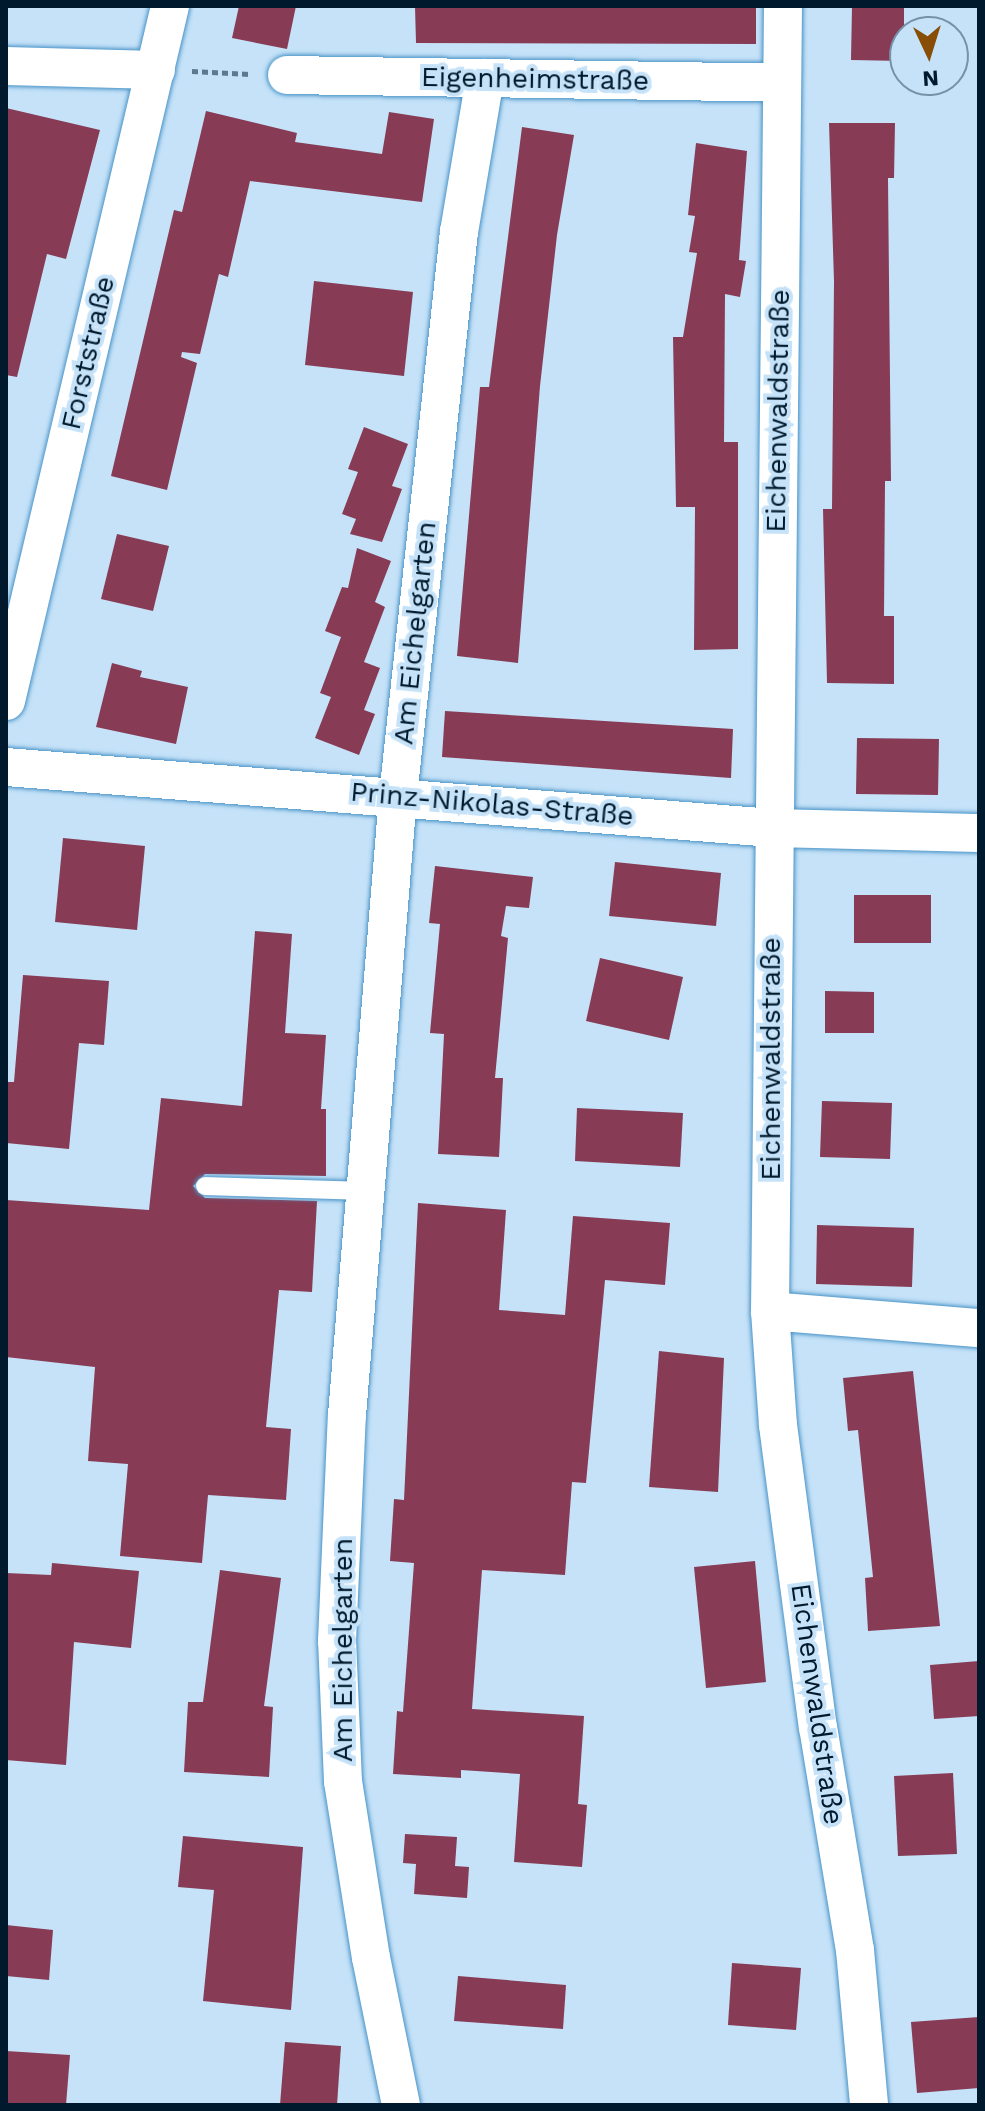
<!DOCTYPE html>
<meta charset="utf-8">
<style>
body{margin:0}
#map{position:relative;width:985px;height:2111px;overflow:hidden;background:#c5e2f8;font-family:"Work Sans",sans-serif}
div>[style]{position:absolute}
.building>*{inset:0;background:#873b54}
.path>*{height:5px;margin-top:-2.5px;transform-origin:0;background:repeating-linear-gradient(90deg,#5e798d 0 6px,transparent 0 10px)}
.roads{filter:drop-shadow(0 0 2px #4893c7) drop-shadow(0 0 2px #4893c7)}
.lane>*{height:18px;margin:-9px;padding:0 9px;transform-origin:9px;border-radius:9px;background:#fff}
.street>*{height:38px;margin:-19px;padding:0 19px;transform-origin:19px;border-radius:19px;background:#fff}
span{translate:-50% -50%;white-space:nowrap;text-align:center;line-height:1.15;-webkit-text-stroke:8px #c5e2f8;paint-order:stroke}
.street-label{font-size:28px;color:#00192c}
.frame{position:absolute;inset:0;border:8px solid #00192c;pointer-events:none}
.north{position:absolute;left:889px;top:16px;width:80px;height:80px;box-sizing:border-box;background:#c5e2f8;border:2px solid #7692a6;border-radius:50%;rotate:176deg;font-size:22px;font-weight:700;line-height:32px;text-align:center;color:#00192c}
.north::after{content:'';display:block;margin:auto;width:28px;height:36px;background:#884d07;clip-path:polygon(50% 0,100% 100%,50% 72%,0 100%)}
</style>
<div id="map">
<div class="building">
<div style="clip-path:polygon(239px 6px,296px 6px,287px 49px,232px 38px)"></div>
<div style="clip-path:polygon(415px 6px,756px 6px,756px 44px,416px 43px)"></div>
<div style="clip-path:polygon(852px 6px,904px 6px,904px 61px,851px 60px)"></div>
<div style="clip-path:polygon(6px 108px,100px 130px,66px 259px,47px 254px,17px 377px,6px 375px)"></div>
<div style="clip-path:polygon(206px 111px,297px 133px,295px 142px,382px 154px,389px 112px,434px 119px,422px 202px,250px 181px,228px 277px,219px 274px,200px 354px,182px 352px,181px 357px,197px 363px,167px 490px,111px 476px,174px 210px,182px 212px)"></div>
<div style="clip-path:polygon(829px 123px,895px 123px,894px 178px,888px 178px,891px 481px,885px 481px,884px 616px,894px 616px,894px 684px,827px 683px,823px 509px,832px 509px,834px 281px)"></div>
<div style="clip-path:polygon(522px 127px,574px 135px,557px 235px,540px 386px,518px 663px,457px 656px,480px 387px,489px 387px)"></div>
<div style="clip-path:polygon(696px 143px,747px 151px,739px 260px,746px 261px,740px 297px,725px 294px,724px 442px,738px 442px,738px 649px,694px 650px,695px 507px,676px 507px,673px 337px,683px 337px,697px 253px,689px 252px,695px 216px,688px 215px)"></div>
<div style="clip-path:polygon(314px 281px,413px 292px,404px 376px,305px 365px)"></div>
<div style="clip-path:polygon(364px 427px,408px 444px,392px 486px,402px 489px,382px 542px,350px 534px,356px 519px,342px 514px,358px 472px,348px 469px)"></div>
<div style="clip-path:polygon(117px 534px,169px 546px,153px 611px,101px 599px)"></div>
<div style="clip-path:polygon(357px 548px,391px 561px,375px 602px,385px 607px,364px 662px,380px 668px,364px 710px,375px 714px,359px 755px,315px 738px,331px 697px,320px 693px,341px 637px,325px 631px,342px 587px,348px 588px)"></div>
<div style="clip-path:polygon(112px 663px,142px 671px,140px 677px,188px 687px,176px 744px,96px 727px)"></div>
<div style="clip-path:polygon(445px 711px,733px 729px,731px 778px,442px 757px)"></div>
<div style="clip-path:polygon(857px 738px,939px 739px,938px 795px,856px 794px)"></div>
<div style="clip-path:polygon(63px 838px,145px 846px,137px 930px,55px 922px)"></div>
<div style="clip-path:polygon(615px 862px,721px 873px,716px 926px,609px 916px)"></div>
<div style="clip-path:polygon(435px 866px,533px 877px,529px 908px,506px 906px,501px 936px,508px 938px,495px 1078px,503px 1078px,499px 1157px,438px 1154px,444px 1034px,430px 1033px,440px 924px,429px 923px)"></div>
<div style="clip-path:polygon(854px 895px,931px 895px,931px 943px,854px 943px)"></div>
<div style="clip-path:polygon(255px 931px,292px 934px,285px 1033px,326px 1035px,321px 1109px,326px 1109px,326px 1176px,205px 1174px,193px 1186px,205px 1198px,317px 1201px,312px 1292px,279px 1290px,266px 1427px,291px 1429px,286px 1500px,208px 1495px,202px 1563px,120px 1556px,128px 1464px,88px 1461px,95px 1367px,6px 1357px,6px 1200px,149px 1210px,161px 1098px,242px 1106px)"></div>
<div style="clip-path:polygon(600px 958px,683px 977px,669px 1040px,586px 1021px)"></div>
<div style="clip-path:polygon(23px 975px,109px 981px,104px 1045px,79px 1043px,69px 1149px,6px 1143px,6px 1082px,14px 1082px)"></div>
<div style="clip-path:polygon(825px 991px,874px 992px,874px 1033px,825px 1033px)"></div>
<div style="clip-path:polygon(822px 1101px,892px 1103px,890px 1159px,820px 1157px)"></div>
<div style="clip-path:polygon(577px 1108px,683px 1113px,680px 1167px,575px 1161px)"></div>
<div style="clip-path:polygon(418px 1203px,506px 1210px,499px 1310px,565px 1315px,573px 1216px,670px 1223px,665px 1285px,605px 1280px,586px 1483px,572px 1482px,565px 1575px,482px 1570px,472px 1709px,584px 1716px,578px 1804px,587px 1805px,582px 1867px,514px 1862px,520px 1774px,461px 1770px,461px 1778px,393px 1774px,397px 1711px,403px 1712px,414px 1563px,390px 1561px,394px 1499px,404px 1500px)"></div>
<div style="clip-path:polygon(817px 1225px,914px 1228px,912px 1287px,816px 1284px)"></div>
<div style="clip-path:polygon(659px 1351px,724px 1358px,718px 1492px,649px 1487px)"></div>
<div style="clip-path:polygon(913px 1371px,940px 1626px,868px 1631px,865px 1578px,873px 1577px,858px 1430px,848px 1431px,843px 1378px)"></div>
<div style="clip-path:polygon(755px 1561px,766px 1682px,706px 1688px,694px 1567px)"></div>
<div style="clip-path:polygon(52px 1563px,139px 1571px,131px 1648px,74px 1642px,66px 1765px,6px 1760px,6px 1573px,51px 1575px)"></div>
<div style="clip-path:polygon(220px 1570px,281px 1578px,264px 1706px,273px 1707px,269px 1777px,184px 1772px,188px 1702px,203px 1702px)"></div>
<div style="clip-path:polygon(979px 1661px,979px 1716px,934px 1719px,930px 1665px)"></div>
<div style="clip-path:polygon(953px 1773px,957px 1854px,898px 1856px,894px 1776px)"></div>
<div style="clip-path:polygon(405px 1834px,457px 1837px,455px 1866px,469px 1867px,467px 1898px,414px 1894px,416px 1864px,403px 1863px)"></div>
<div style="clip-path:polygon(183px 1836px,303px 1847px,291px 2010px,203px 2001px,214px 1890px,178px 1887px)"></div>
<div style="clip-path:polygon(6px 1925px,53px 1930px,49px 1980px,6px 1976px)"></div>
<div style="clip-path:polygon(732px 1963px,801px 1968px,796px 2030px,728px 2025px)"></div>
<div style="clip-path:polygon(458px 1976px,566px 1985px,563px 2029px,454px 2021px)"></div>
<div style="clip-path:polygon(979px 2017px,979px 2088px,917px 2093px,911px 2022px)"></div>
<div style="clip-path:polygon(285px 2042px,341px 2046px,337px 2105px,280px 2105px)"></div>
<div style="clip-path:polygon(6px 2051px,70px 2055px,66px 2105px,6px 2105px)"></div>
</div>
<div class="path">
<div style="left:192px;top:71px;width:58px;rotate:3deg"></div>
</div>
<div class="roads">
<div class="lane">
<div style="left:205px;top:1186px;width:161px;rotate:1.8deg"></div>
</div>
<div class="street">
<div style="left:783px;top:6px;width:1305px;rotate:90.57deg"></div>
<div style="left:770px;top:1311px;width:114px;rotate:86deg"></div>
<div style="left:778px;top:1425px;width:305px;rotate:82.5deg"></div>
<div style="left:818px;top:1727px;width:226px;rotate:80.6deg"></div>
<div style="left:855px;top:1950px;width:156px;rotate:84.8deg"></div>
<div style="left:6px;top:66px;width:150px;rotate:1.5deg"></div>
<div style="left:287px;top:75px;width:495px;rotate:0.9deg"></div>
<div style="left:6px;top:701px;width:714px;rotate:-76.72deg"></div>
<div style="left:6px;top:767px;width:768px;rotate:4.55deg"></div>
<div style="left:772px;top:828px;width:207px;rotate:1.4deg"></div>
<div style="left:770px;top:1311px;width:210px;rotate:4.7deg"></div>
<div style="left:401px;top:2105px;width:150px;rotate:-101.5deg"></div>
<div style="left:371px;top:1958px;width:178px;rotate:-99deg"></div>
<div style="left:343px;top:1782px;width:141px;rotate:-92.4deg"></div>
<div style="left:337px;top:1641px;width:226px;rotate:-87.5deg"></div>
<div style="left:347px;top:1415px;width:621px;rotate:-85.29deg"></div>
<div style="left:398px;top:796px;width:567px;rotate:-83.83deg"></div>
<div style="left:459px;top:232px;width:156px;rotate:-80.4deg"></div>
</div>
</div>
<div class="street-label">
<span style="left:535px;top:79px;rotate:1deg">Eigenheimstraße</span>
<span style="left:88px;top:353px;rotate:-77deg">Forststraße</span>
<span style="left:778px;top:411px;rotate:-89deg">Eichenwaldstraße</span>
<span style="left:415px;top:633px;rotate:-84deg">Am Eichelgarten</span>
<span style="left:492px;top:804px;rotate:5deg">Prinz-Nikolas-Straße</span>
<span style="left:771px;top:1059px;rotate:-90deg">Eichenwaldstraße</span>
<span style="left:343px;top:1650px;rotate:-90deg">Am Eichelgarten</span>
<span style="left:817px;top:1704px;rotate:82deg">Eichenwaldstraße</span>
</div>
<div class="frame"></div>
<div class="north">N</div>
</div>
